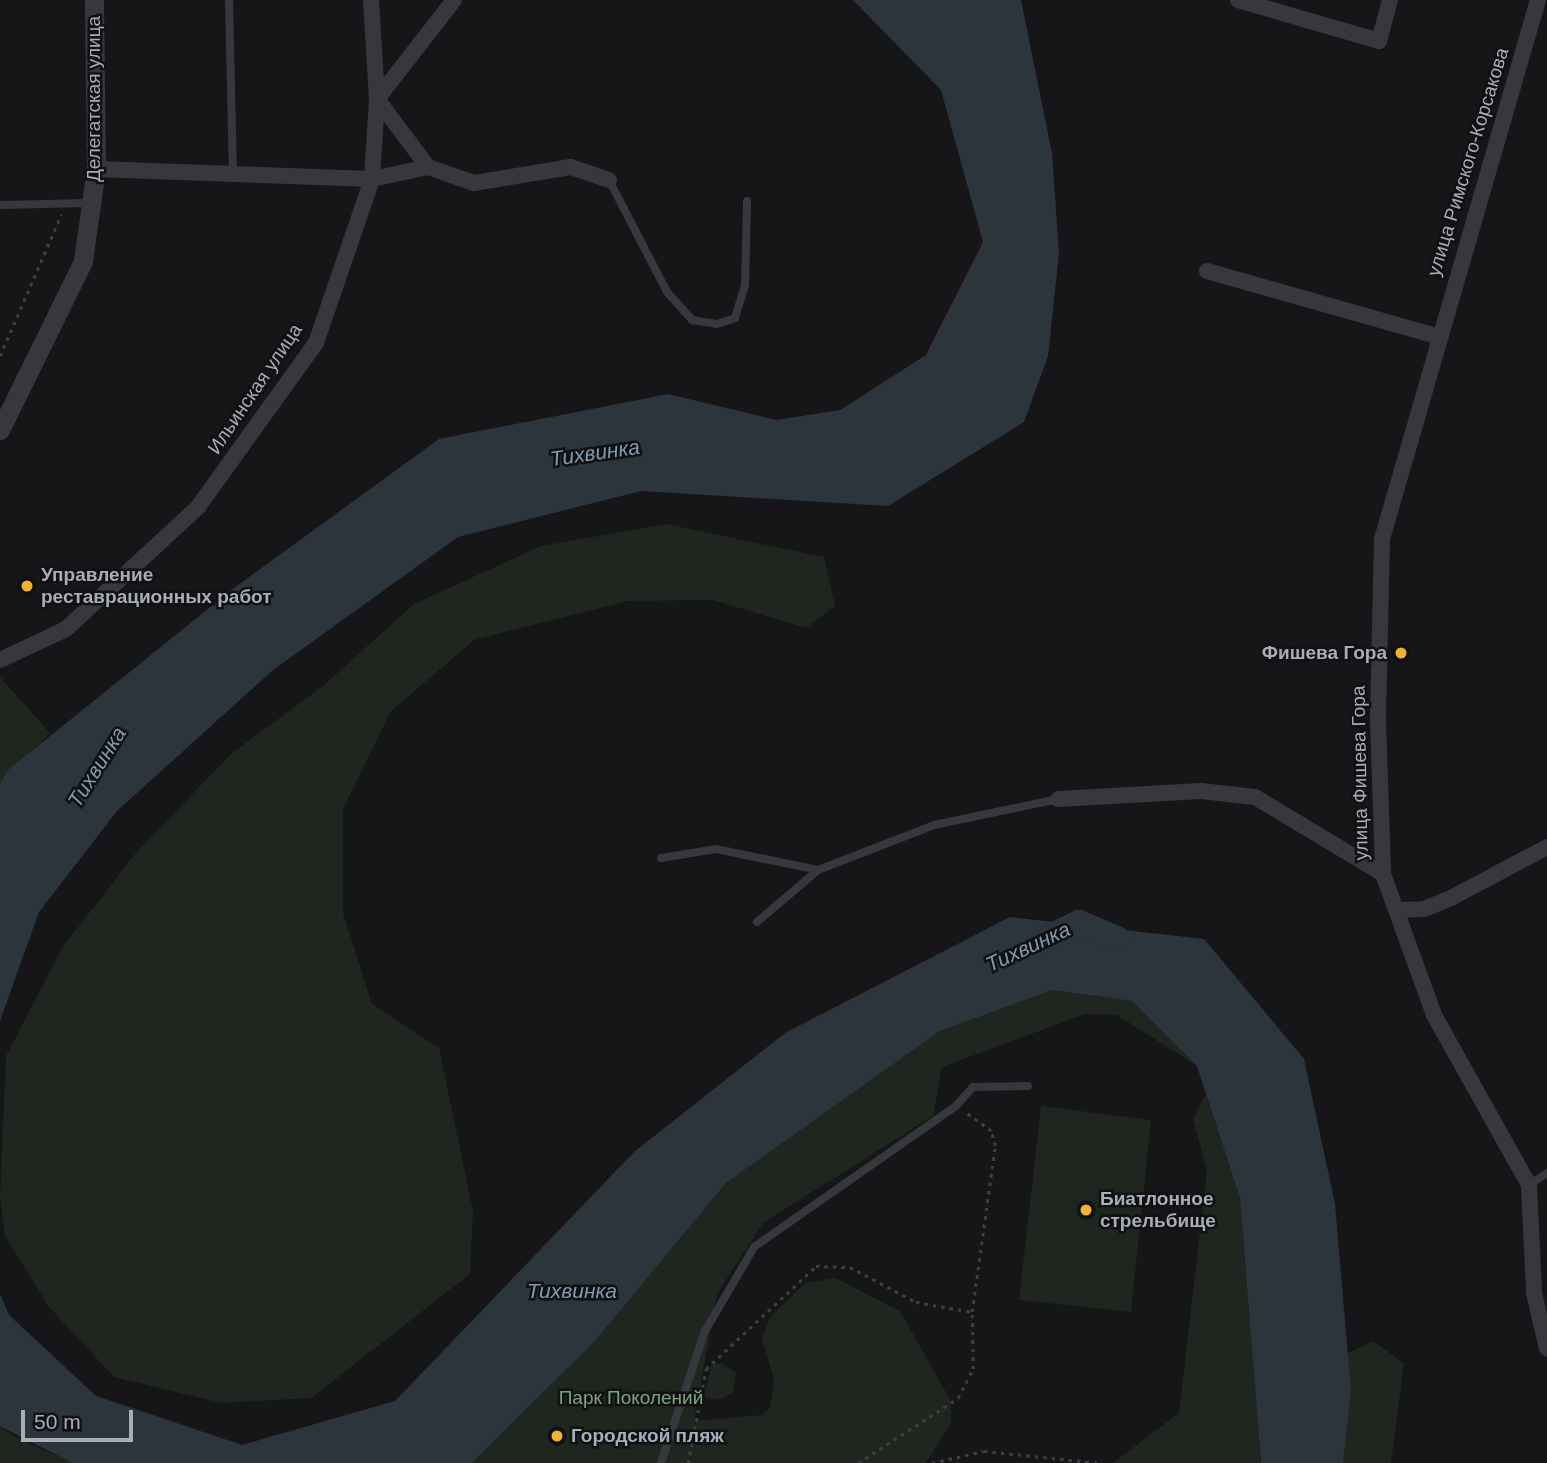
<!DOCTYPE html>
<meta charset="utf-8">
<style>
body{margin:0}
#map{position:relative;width:1547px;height:1463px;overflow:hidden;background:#161618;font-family:Arial,sans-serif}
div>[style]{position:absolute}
.green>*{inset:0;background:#1e261f}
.water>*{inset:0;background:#2c353c}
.river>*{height:26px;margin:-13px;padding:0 13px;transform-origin:13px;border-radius:13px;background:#2c353c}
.path>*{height:2.5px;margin-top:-1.25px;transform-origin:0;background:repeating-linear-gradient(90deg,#3d3f44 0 3.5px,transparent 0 8.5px)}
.service>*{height:8px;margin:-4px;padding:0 4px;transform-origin:4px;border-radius:4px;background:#37383d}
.minor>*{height:16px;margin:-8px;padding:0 8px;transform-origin:8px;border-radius:8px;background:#37383d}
.tertiary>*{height:19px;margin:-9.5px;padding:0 9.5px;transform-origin:9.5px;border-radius:9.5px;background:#37383d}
.dots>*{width:19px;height:19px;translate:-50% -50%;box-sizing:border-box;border:4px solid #111113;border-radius:50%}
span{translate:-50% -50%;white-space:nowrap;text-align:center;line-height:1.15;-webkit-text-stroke:5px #111113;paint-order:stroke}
.street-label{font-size:19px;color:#a8adb8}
.poi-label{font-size:19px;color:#a8adb8;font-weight:700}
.left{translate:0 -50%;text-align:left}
.right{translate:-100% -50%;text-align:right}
.park-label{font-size:19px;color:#7fa381}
.water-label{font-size:21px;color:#7f9bb3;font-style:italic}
.scale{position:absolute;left:21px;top:1410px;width:112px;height:32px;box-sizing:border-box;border:4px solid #a8adb8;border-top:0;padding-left:9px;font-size:21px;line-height:24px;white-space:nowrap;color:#a8adb8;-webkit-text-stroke:5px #111113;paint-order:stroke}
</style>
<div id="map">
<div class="green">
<div style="clip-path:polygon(667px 524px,824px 557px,835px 606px,806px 628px,713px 600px,627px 601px,474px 640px,391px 711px,343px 809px,343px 913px,372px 1004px,439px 1048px,473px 1211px,470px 1274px,311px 1398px,222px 1403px,114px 1377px,49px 1307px,5px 1236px,0 1197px,6px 1056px,62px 948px,136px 853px,231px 754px,323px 686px,414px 604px,541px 546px)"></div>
<div style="clip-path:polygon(0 677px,50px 733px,0 784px)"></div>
<div style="clip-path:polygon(1051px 990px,1132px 1001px,1197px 1066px,1117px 1015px,1085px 1014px,942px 1067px,933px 1116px,763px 1223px,717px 1294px,694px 1421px,762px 1415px,770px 1408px,774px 1379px,762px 1339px,770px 1317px,805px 1283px,835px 1278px,900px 1311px,951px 1401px,951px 1423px,926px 1463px,472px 1463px,595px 1341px,726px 1183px,940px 1031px)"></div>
<div style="clip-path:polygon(1206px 1094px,1240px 1198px,1261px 1463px,1113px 1463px,1179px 1413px,1207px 1171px,1193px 1119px)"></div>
<div style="clip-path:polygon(1041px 1106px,1151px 1120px,1131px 1312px,1019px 1300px)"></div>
<div style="clip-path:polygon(1373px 1341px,1404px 1363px,1391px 1463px,1343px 1463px,1348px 1353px)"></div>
<div style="clip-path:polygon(721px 1363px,736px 1373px,733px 1392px,719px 1400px,704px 1397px,711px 1365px)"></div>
<div style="clip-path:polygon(0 1426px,15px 1437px,72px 1463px,0 1463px)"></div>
</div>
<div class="water">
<div style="clip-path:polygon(853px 0,1021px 0,1052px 153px,1059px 253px,1048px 356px,1024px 422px,888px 506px,641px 491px,458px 537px,273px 670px,117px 811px,39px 912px,0 1021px,0 784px,8px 770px,234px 588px,439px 439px,668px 394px,776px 420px,840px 410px,926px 355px,983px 242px,941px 90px)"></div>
<div style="clip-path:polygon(1010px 917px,1204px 939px,1304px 1059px,1335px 1204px,1351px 1391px,1343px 1463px,1261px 1463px,1240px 1198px,1197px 1066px,1132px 1001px,1052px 990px,940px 1031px,726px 1183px,595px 1341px,472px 1463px,72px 1463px,0 1426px,0 1294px,9px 1315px,96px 1396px,242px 1445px,395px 1401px,634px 1152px,785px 1033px)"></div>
</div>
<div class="river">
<div style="left:1044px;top:940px;width:39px;rotate:-26deg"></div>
<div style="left:1079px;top:923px;width:41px;rotate:22.8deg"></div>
</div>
<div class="path">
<div style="left:0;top:356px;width:154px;rotate:-66.6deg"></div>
<div style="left:688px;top:1463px;width:96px;rotate:-79.2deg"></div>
<div style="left:706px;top:1369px;width:151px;rotate:-43.1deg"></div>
<div style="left:816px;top:1266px;width:34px;rotate:2deg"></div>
<div style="left:850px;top:1267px;width:75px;rotate:27.9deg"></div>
<div style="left:916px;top:1302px;width:57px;rotate:10.1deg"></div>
<div style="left:858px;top:1463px;width:119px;rotate:-33deg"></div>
<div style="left:958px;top:1398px;width:33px;rotate:-63deg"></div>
<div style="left:973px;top:1369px;width:57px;rotate:-91deg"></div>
<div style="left:972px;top:1312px;width:168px;rotate:-82.1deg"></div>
<div style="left:995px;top:1146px;width:16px;rotate:-105deg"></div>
<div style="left:991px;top:1131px;width:31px;rotate:-144deg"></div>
<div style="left:932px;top:1463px;width:53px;rotate:-13deg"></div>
<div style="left:984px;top:1451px;width:118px;rotate:5.9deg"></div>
</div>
<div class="service">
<div style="left:229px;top:0;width:172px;rotate:88.7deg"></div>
<div style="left:609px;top:180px;width:126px;rotate:62.6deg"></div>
<div style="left:667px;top:292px;width:38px;rotate:48deg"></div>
<div style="left:692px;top:320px;width:25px;rotate:9deg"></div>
<div style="left:717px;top:324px;width:19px;rotate:-18deg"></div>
<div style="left:735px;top:318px;width:34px;rotate:-73deg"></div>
<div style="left:745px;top:285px;width:84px;rotate:-88.6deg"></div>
<div style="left:0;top:205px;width:89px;rotate:-1.3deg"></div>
<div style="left:661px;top:858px;width:56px;rotate:-9.3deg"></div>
<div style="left:716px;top:849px;width:104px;rotate:11.6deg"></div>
<div style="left:818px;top:870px;width:124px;rotate:-21.2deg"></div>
<div style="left:934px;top:825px;width:127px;rotate:-11.8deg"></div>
<div style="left:757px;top:922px;width:80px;rotate:-40.4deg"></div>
<div style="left:1529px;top:1185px;width:22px;rotate:-34deg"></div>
<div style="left:661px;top:1463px;width:139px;rotate:-71.6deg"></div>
<div style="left:705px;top:1331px;width:97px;rotate:-59.7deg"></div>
<div style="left:754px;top:1247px;width:245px;rotate:-34.9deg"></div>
<div style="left:955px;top:1107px;width:27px;rotate:-48deg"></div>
<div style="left:973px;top:1087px;width:55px;rotate:-1deg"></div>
</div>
<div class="minor">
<div style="left:1238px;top:0;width:147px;rotate:16.2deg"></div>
<div style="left:1379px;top:41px;width:42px;rotate:-75deg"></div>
<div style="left:1538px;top:0;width:561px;rotate:106.14deg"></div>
<div style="left:1382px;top:539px;width:181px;rotate:91.3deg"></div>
<div style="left:1378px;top:720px;width:154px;rotate:88.1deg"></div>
<div style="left:1383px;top:874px;width:150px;rotate:70.1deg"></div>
<div style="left:1434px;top:1015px;width:195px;rotate:60.8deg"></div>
<div style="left:1529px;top:1185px;width:108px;rotate:87.3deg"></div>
<div style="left:1534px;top:1293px;width:57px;rotate:76.9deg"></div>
<div style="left:428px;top:167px;width:85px;rotate:-126.9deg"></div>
<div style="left:377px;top:99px;width:125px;rotate:-52.1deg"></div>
<div style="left:96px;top:169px;width:276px;rotate:2.1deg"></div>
<div style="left:372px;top:179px;width:57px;rotate:-12.1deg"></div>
<div style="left:428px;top:167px;width:49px;rotate:19.2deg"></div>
<div style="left:474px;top:183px;width:98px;rotate:-9.4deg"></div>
<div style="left:571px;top:167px;width:40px;rotate:18.9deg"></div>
<div style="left:1207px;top:271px;width:239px;rotate:15.8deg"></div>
<div style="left:0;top:660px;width:73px;rotate:-25.2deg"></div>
<div style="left:66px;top:629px;width:180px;rotate:-42.7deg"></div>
<div style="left:198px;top:507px;width:202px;rotate:-54.3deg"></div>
<div style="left:316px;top:343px;width:173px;rotate:-71.1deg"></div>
<div style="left:372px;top:179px;width:80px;rotate:-86.4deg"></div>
<div style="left:377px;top:99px;width:99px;rotate:-93.5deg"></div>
<div style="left:1058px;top:799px;width:143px;rotate:-3.2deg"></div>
<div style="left:1201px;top:791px;width:54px;rotate:6.3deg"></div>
<div style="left:1255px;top:797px;width:149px;rotate:31deg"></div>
<div style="left:1399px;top:910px;width:25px;rotate:-2deg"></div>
<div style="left:1424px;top:909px;width:31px;rotate:-22deg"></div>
<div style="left:1453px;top:897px;width:106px;rotate:-28deg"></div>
</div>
<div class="tertiary">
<div style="left:0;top:430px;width:188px;rotate:-63.8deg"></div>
<div style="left:83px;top:261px;width:93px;rotate:-82deg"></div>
<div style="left:96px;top:169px;width:169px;rotate:-90.7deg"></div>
</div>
<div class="dots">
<div style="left:27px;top:586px;background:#f2b134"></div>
<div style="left:1401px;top:653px;background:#f2b134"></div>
<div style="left:1086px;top:1210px;background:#f2b134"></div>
<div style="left:557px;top:1436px;background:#f2b134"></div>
</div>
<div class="street-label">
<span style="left:94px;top:99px;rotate:-90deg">Делегатская улица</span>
<span style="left:1468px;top:162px;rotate:-73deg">улица Римского-Корсакова</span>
<span style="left:255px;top:389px;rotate:-56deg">Ильинская улица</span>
<span style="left:1360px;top:773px;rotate:-91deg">улица Фишева Гора</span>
</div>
<div class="poi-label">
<span class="left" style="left:41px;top:586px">Управление<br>реставрационных работ</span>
<span class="right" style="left:1387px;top:653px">Фишева Гора</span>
<span class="left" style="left:1100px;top:1210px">Биатлонное<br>стрельбище</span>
<span class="left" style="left:571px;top:1436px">Городской пляж</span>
</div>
<div class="park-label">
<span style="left:631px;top:1398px">Парк Поколений</span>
</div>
<div class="water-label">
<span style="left:595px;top:453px;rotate:-8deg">Тихвинка</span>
<span style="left:97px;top:767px;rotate:-58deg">Тихвинка</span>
<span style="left:1028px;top:947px;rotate:-25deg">Тихвинка</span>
<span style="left:572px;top:1291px">Тихвинка</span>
</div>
<div class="scale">50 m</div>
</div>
